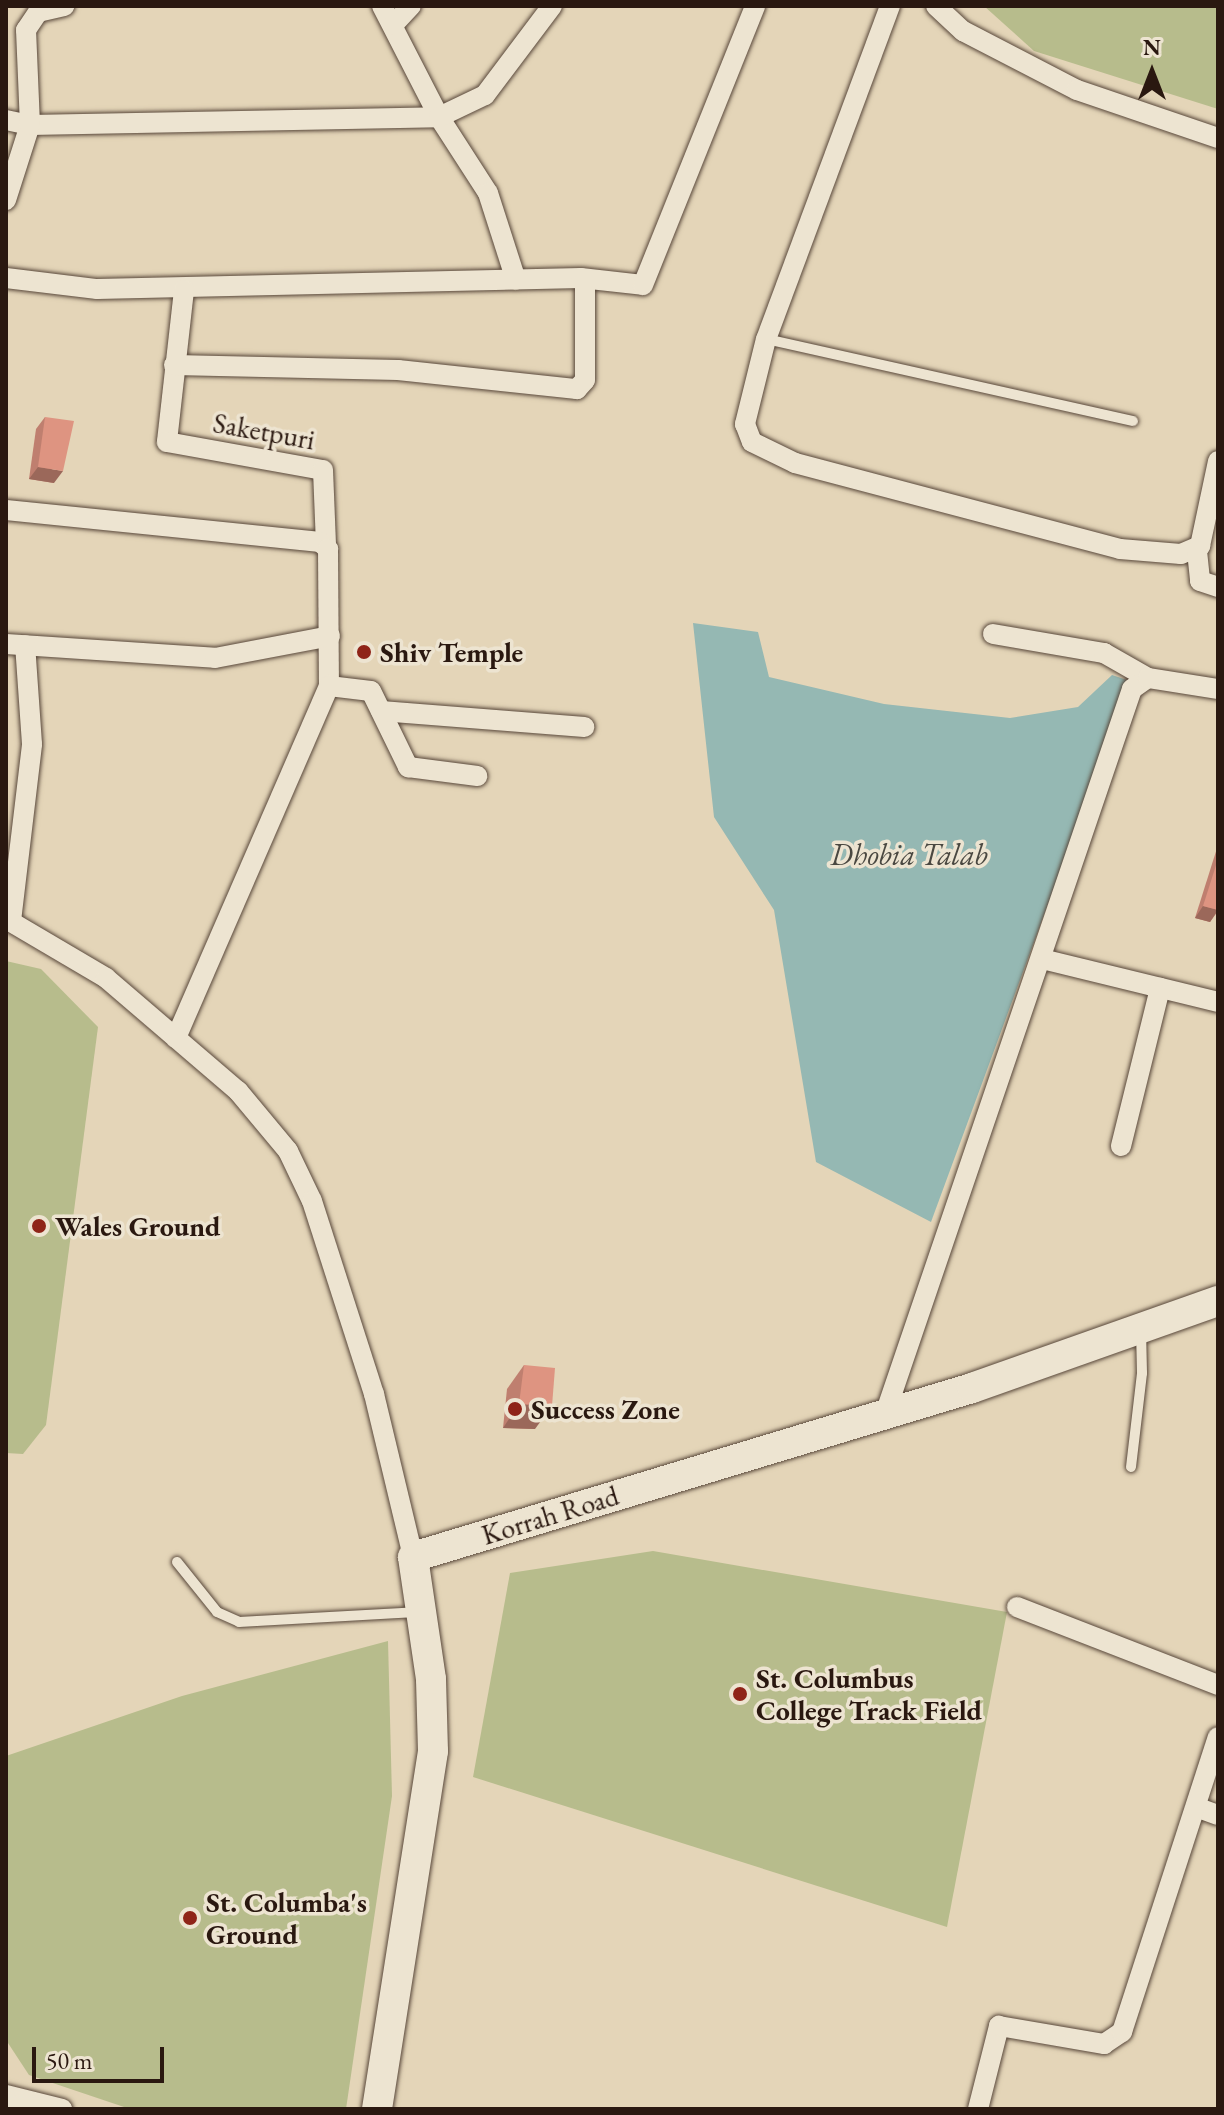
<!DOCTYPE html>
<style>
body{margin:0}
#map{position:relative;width:1224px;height:2115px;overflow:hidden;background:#e4d5b8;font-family:"EB Garamond",serif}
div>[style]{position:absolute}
.green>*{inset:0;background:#b7bc8c}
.water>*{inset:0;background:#95b8b3}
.roads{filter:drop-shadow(0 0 2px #58473a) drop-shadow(0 0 2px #58473a)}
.lane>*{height:10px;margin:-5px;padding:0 5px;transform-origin:5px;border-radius:5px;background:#ede4d1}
.street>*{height:20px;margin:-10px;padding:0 10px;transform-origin:10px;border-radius:10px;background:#ede4d1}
.secondary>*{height:30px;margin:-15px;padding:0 15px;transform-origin:15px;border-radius:15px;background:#ede4d1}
.wall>*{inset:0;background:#bf7f6f}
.shaded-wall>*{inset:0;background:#9b685a}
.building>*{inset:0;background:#de9481}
.dots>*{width:22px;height:22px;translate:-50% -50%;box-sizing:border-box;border:4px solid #ede4d1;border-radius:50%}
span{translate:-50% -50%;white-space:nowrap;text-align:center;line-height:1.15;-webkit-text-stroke:7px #ede4d1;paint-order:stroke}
.street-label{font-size:28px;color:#2a1810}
.poi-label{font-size:28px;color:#2a1810;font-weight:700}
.left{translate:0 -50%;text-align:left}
.water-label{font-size:30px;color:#4a4841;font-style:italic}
.frame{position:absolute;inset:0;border:8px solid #2a1810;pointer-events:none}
.north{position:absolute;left:1112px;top:32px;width:80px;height:80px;-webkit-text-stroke:6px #ede4d1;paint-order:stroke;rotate:0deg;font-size:22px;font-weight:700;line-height:32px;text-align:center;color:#2a1810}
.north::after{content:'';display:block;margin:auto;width:28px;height:36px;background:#2a1810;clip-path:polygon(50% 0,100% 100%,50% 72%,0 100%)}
.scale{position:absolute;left:32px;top:2047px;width:132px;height:36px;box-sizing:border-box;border:4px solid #2a1810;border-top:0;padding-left:10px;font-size:24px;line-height:28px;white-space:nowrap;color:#2a1810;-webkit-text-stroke:6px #ede4d1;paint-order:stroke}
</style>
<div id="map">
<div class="green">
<div style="clip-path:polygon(984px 6px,1218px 6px,1218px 109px,1034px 51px)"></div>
<div style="clip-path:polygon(6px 961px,41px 969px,98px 1027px,46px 1425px,23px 1454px,6px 1453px)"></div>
<div style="clip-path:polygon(653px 1551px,1007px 1612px,947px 1927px,473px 1777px,510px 1573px)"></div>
<div style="clip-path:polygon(388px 1641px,392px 1796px,346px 2109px,130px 2109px,29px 2075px,6px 2040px,6px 1756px,182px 1696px)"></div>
</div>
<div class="water">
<div style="clip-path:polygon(693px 623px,758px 632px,769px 677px,884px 704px,1010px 718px,1078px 707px,1112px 675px,1130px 681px,931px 1222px,816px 1162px,774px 910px,714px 817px)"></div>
</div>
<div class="roads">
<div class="lane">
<div style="left:766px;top:339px;width:376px;rotate:12.6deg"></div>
<div style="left:1131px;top:1467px;width:95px;rotate:-83.3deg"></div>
<div style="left:1142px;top:1373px;width:43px;rotate:-91.3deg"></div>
<div style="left:177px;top:1562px;width:64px;rotate:51.3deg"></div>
<div style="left:217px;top:1612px;width:24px;rotate:24deg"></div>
<div style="left:239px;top:1622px;width:177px;rotate:-3.2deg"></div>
</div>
<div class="street">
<div style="left:382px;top:6px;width:125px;rotate:62.8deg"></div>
<div style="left:439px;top:117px;width:90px;rotate:57.2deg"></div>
<div style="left:488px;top:193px;width:91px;rotate:72.2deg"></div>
<div style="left:890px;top:6px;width:355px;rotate:110.4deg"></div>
<div style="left:766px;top:339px;width:88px;rotate:103.9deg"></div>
<div style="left:745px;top:424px;width:19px;rotate:69deg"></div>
<div style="left:752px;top:442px;width:48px;rotate:26deg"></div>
<div style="left:795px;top:463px;width:336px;rotate:14.8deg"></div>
<div style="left:1120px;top:549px;width:61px;rotate:4.7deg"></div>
<div style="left:1181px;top:554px;width:21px;rotate:-23deg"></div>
<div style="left:1200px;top:546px;width:87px;rotate:-78deg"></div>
<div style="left:936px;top:6px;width:37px;rotate:43deg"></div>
<div style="left:963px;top:31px;width:128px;rotate:27.4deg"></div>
<div style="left:1077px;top:90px;width:149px;rotate:18.8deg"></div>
<div style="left:393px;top:25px;width:26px;rotate:-47deg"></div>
<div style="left:6px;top:120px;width:25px;rotate:12deg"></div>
<div style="left:30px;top:125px;width:409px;rotate:-1.1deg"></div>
<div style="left:439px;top:117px;width:51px;rotate:-25.6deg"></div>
<div style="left:485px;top:95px;width:111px;rotate:-53deg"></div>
<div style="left:6px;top:200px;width:79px;rotate:-72.3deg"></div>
<div style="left:30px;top:125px;width:95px;rotate:-92.4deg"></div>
<div style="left:26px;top:30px;width:22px;rotate:-56deg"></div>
<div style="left:38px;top:12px;width:27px;rotate:-13deg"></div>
<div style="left:6px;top:278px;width:92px;rotate:6.9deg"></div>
<div style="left:97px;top:289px;width:484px;rotate:-1.3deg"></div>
<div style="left:581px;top:278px;width:62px;rotate:6.4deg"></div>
<div style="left:643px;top:285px;width:301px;rotate:-68.1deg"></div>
<div style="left:184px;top:290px;width:153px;rotate:96.4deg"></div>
<div style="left:167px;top:442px;width:158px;rotate:10.2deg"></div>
<div style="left:323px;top:470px;width:75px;rotate:87.7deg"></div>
<div style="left:174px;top:365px;width:224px;rotate:1.3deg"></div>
<div style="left:398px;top:370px;width:180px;rotate:6.1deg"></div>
<div style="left:577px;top:389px;width:12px;rotate:-48deg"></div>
<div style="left:585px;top:380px;width:101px;rotate:-90deg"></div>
<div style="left:6px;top:510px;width:316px;rotate:5.8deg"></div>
<div style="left:320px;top:542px;width:11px;rotate:41deg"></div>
<div style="left:328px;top:549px;width:137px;rotate:89.6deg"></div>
<div style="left:329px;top:686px;width:384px;rotate:113.5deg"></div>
<div style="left:1197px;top:551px;width:30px;rotate:84deg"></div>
<div style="left:1200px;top:581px;width:19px;rotate:18deg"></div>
<div style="left:993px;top:634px;width:113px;rotate:9.7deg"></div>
<div style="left:1104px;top:653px;width:51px;rotate:29.6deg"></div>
<div style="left:6px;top:644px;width:209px;rotate:3.8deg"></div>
<div style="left:215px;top:658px;width:117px;rotate:-10.8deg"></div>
<div style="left:329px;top:686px;width:42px;rotate:6.8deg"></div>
<div style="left:371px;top:691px;width:85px;rotate:64deg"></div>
<div style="left:408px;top:767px;width:70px;rotate:7.4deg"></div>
<div style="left:381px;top:711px;width:204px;rotate:4.5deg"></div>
<div style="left:6px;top:919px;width:116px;rotate:30.5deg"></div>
<div style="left:106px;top:978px;width:174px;rotate:40.6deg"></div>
<div style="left:238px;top:1091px;width:78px;rotate:50.2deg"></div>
<div style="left:288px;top:1151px;width:55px;rotate:64.4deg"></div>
<div style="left:312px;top:1201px;width:203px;rotate:72.2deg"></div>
<div style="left:374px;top:1394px;width:168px;rotate:76.5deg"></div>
<div style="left:11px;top:921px;width:178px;rotate:-83.2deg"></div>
<div style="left:32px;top:744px;width:99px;rotate:-94deg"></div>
<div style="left:1042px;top:959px;width:181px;rotate:13.7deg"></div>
<div style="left:1121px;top:1146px;width:163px;rotate:-76.1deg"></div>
<div style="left:885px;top:1414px;width:766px;rotate:-71.19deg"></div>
<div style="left:1132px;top:689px;width:19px;rotate:-35deg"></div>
<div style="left:1148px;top:678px;width:71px;rotate:8.9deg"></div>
<div style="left:1017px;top:1607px;width:216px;rotate:21.2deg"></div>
<div style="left:1196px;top:1807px;width:23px;rotate:20deg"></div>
<div style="left:6px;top:2095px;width:58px;rotate:14deg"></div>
<div style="left:978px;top:2109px;width:86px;rotate:-75.8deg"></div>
<div style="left:999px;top:2026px;width:107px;rotate:9.7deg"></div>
<div style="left:1104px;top:2044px;width:22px;rotate:-34deg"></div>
<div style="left:1122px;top:2032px;width:310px;rotate:-72deg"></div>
</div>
<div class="secondary">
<div style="left:6px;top:2107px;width:3px;rotate:45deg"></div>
<div style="left:377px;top:2109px;width:362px;rotate:-81.1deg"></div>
<div style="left:433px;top:1751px;width:72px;rotate:-91.6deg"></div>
<div style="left:431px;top:1679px;width:123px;rotate:-98.4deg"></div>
<div style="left:413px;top:1557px;width:584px;rotate:-16.82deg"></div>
<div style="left:972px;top:1388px;width:261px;rotate:-19.5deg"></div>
</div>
</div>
<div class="wall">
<div style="clip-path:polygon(45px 417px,54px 483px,29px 479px,36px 429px)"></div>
<div style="clip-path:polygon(1218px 845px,1218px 911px,1210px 922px,1195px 918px)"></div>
<div style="clip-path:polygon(524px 1365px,535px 1429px,503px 1428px,507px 1389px)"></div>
</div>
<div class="shaded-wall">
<div style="clip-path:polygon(38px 467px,63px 471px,54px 483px,29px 479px)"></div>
<div style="clip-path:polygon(1203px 906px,1218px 910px,1210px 922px,1195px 918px)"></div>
<div style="clip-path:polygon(519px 1404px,552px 1406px,535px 1429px,503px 1428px)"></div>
</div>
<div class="building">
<div style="clip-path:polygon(45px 417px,74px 421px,63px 471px,38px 467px)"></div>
<div style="clip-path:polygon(1218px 859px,1218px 910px,1203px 906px)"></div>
<div style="clip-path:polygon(524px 1365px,555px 1368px,552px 1406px,519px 1404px)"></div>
</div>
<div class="dots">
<div style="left:364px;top:652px;background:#8f2418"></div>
<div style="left:39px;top:1226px;background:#8f2418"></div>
<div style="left:515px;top:1409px;background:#8f2418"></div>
<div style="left:740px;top:1694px;background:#8f2418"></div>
<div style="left:190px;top:1918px;background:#8f2418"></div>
</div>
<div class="street-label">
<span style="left:264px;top:431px;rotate:10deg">Saketpuri</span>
<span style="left:550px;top:1515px;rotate:-17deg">Korrah Road</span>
</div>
<div class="poi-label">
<span class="left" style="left:380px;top:652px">Shiv Temple</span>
<span class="left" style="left:55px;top:1226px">Wales Ground</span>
<span class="left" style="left:531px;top:1409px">Success Zone</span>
<span class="left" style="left:756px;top:1694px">St. Columbus<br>College Track Field</span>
<span class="left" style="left:206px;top:1918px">St. Columba's<br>Ground</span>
</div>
<div class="water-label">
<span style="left:909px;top:855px">Dhobia Talab</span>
</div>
<div class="frame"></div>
<div class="north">N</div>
<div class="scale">50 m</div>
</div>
